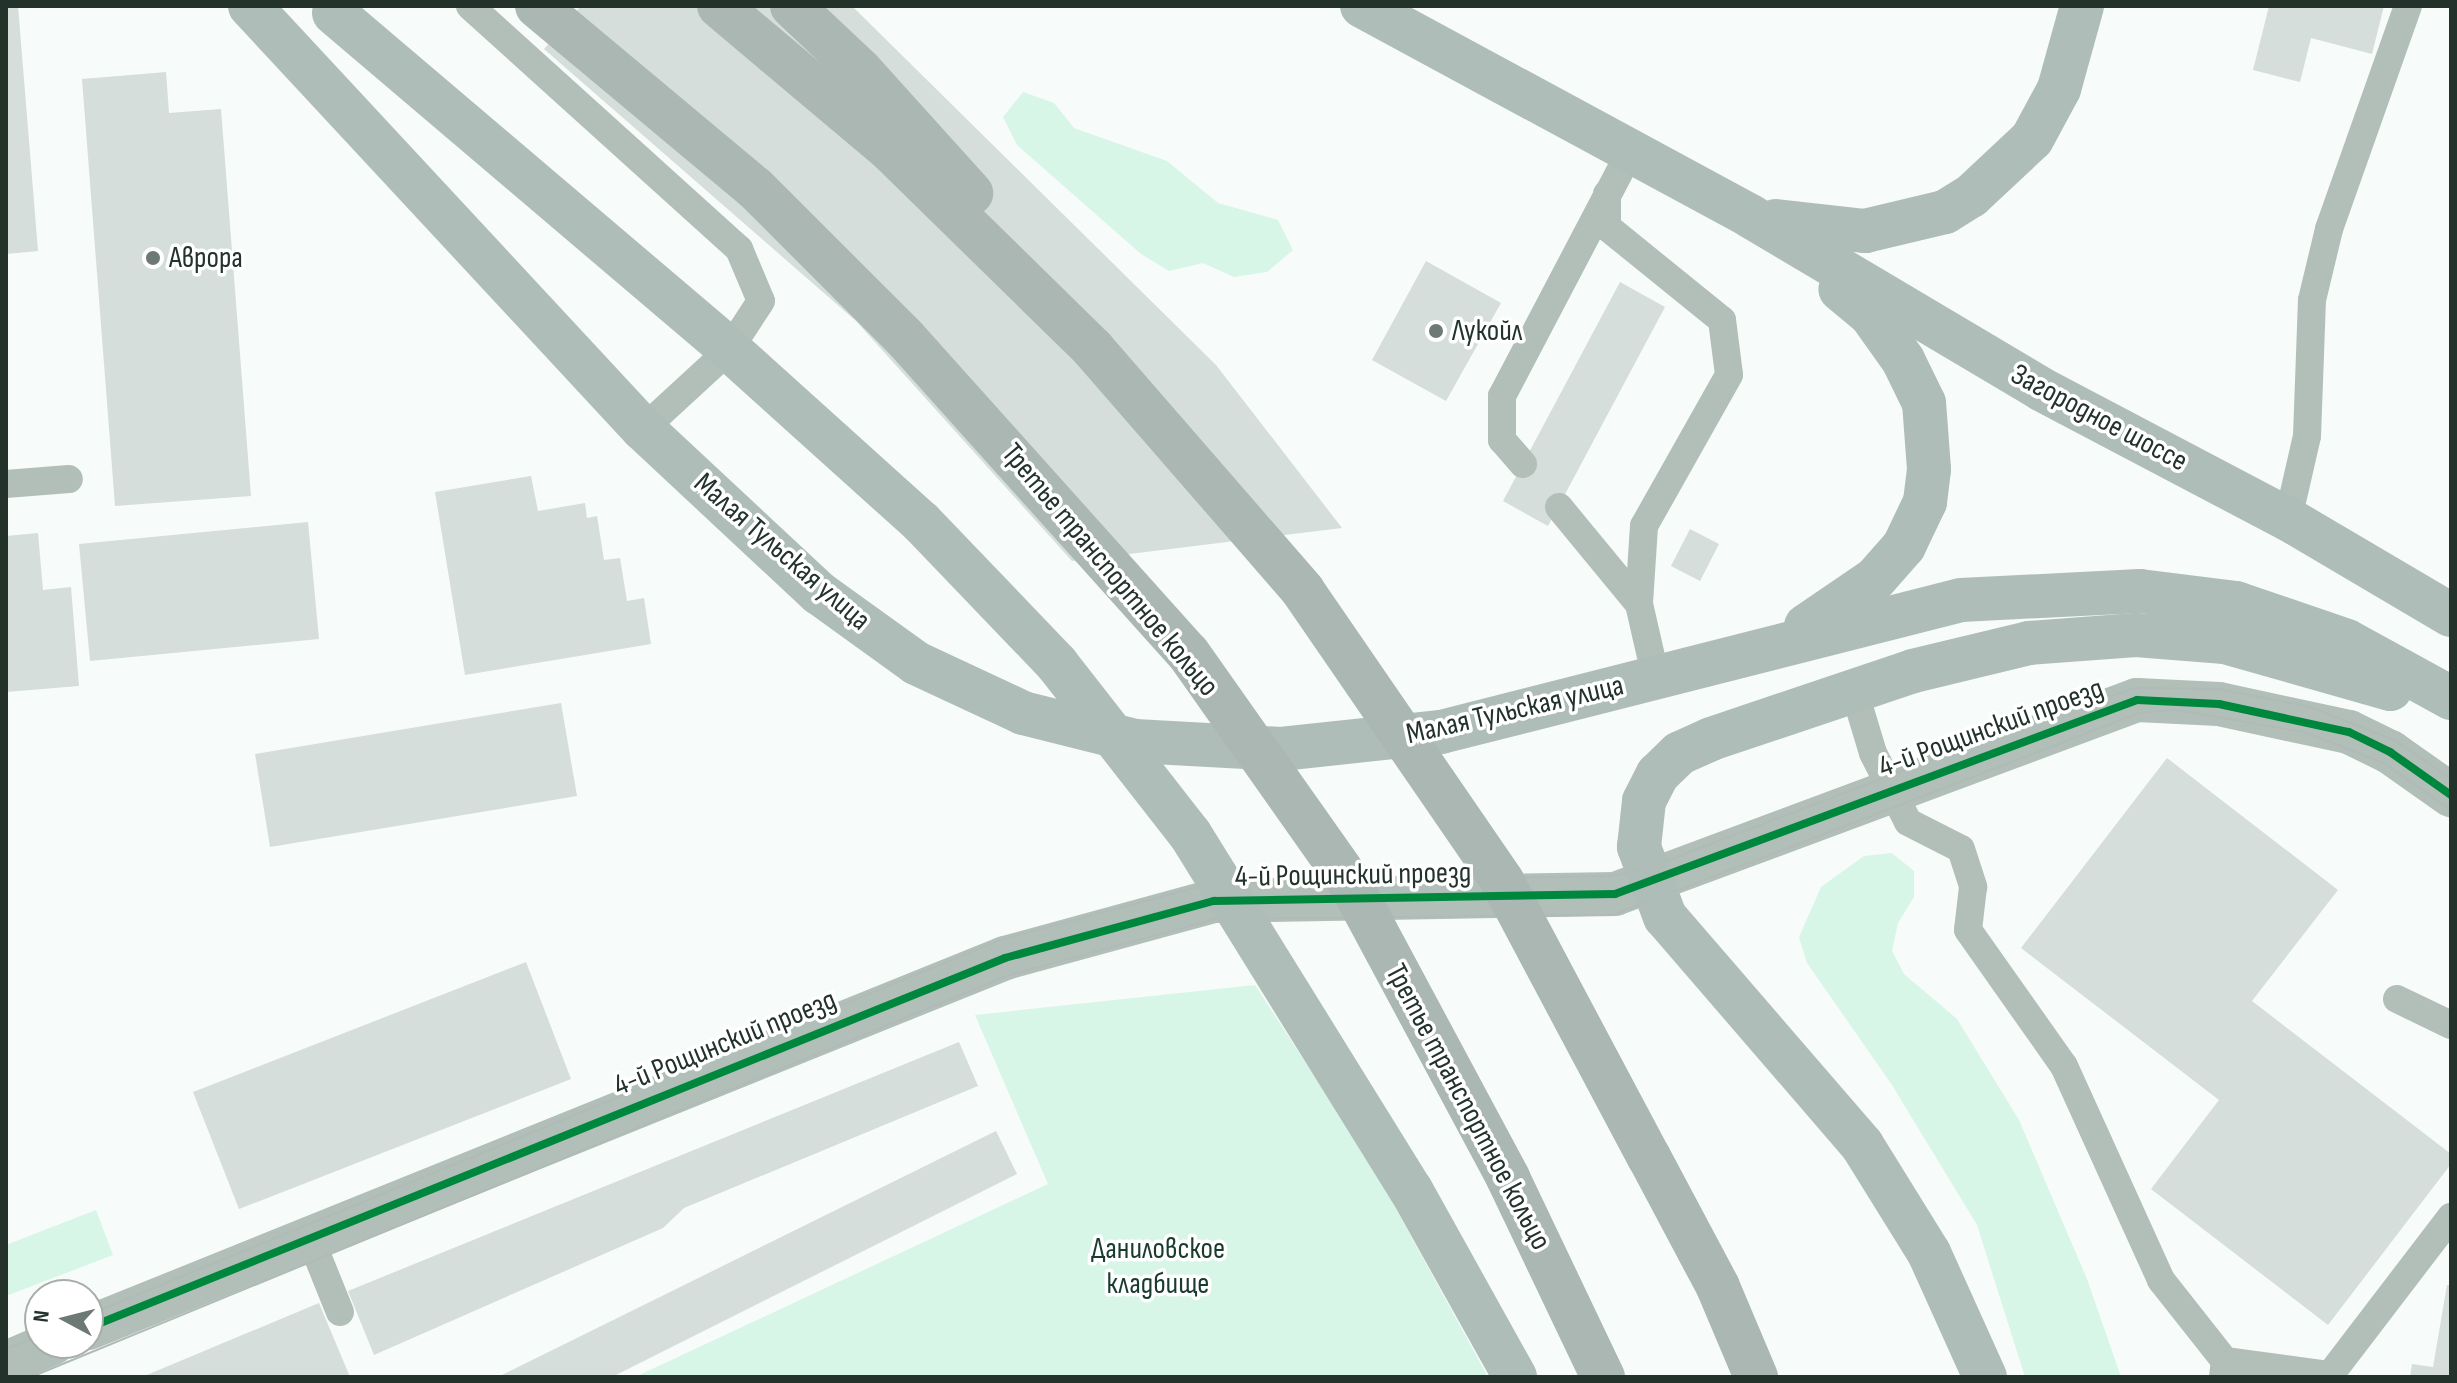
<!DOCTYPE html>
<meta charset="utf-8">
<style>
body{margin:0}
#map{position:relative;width:2457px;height:1383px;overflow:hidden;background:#f7fbf9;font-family:"Sofia Sans Condensed",sans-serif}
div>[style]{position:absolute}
.green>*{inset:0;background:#d7f6e8}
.building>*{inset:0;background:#d5deda}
.service>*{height:28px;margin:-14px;padding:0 14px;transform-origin:14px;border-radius:14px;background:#b2bfb9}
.minor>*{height:44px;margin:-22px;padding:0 22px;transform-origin:22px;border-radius:22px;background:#b2bfb9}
.secondary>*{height:44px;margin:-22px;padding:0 22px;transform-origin:22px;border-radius:22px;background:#afbdb8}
.primary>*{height:44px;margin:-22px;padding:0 22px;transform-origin:22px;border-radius:22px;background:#abb7b2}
.tram>*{height:2px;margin:-1px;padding:0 1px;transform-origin:1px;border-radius:1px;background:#b0bab6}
.secondary-bridge>*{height:44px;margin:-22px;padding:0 22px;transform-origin:22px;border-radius:22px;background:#afbdb8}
.primary-bridge>*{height:44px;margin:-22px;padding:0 22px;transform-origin:22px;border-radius:22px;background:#abb7b2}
.cycleway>*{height:8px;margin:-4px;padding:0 4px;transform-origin:4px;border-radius:4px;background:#00873e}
.dots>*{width:22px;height:22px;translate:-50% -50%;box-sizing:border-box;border:4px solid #fff;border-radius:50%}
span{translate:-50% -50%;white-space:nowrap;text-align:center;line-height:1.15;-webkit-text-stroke:7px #fff;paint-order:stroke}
.poi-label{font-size:30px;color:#23332c}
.left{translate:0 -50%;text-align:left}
.street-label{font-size:30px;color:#23332c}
.park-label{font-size:30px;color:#193c2f}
.frame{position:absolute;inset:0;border:8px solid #23332c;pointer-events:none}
.north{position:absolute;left:24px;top:1279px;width:80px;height:80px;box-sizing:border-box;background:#fff;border:2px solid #a7adab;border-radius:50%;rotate:277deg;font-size:22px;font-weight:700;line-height:32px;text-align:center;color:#23332c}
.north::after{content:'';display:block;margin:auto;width:28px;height:36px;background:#6d7974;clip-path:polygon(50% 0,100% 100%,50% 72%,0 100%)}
</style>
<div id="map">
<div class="green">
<div style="clip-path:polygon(1023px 92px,1054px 103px,1074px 128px,1167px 161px,1218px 203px,1278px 220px,1293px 250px,1267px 272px,1234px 277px,1203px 263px,1169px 271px,1141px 254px,1017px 145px,1003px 117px)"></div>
<div style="clip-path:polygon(1892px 853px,1914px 871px,1914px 897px,1898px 923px,1892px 951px,1904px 974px,1957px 1019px,2019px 1120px,2087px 1279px,2121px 1377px,2025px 1377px,1977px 1225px,1892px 1085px,1807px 963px,1799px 937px,1821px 887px,1864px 856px)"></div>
<div style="clip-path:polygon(1255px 985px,1371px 1163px,1488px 1377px,635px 1377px,1048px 1184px,975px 1015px)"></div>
<div style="clip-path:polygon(96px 1210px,113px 1255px,6px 1296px,6px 1245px)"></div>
</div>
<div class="building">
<div style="clip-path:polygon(6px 6px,18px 6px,38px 251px,6px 254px)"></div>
<div style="clip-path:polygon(581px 6px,852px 6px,1216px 365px,1342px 528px,1072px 561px,856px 321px,544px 49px)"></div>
<div style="clip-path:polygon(2269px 6px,2384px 6px,2372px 54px,2311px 38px,2300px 82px,2253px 70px)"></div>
<div style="clip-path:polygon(166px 72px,169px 113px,221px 109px,251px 496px,115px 506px,82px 79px)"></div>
<div style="clip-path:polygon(1426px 261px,1501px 303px,1446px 401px,1372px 360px)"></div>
<div style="clip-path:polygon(1620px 282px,1665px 307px,1548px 526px,1503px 501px)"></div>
<div style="clip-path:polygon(531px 476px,538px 511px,585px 503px,587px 518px,597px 516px,604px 560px,620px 558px,627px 601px,644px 598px,651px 644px,465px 675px,435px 492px)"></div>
<div style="clip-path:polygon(308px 522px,319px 639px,90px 661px,79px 544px)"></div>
<div style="clip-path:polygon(1690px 529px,1719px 544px,1700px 581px,1671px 566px)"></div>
<div style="clip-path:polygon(38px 533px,43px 590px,71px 587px,79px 686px,6px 692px,6px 536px)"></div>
<div style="clip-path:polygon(561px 703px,577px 796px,270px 847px,255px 754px)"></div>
<div style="clip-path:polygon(2167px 758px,2338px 890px,2252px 1001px,2451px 1154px,2451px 1164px,2328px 1325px,2151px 1189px,2219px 1100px,2021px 948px)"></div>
<div style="clip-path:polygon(526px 962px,571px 1079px,239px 1209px,193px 1092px)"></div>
<div style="clip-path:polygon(959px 1042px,978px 1086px,684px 1208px,663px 1228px,374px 1355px,348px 1291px)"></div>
<div style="clip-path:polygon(996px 1131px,1017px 1174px,612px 1377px,498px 1377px)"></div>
<div style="clip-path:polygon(2447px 1285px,2451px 1285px,2451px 1377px,2410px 1377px,2412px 1364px,2433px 1367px)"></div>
<div style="clip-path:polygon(319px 1303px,350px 1377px,142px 1377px)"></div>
</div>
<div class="service">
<div style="left:470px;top:6px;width:363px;rotate:42.1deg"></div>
<div style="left:739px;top:249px;width:56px;rotate:67.1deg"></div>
<div style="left:761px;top:301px;width:59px;rotate:123.1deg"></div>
<div style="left:729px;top:350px;width:117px;rotate:137.4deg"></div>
<div style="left:1607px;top:194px;width:33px;rotate:90deg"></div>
<div style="left:1607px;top:227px;width:148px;rotate:39deg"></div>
<div style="left:1722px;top:320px;width:55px;rotate:82.7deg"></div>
<div style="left:1729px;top:375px;width:173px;rotate:119.4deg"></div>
<div style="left:1644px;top:526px;width:78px;rotate:93.7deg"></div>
<div style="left:1523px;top:464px;width:32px;rotate:-131deg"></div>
<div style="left:1502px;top:440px;width:44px;rotate:-90deg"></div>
<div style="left:1502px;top:396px;width:278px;rotate:-62.3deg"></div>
<div style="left:6px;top:484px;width:63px;rotate:-4.5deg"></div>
<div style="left:1559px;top:507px;width:126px;rotate:50.5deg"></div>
<div style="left:1639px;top:604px;width:76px;rotate:77.1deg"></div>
<div style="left:2288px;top:519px;width:85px;rotate:-77.1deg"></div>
<div style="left:2307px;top:436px;width:136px;rotate:-87.9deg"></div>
<div style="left:2312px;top:300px;width:73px;rotate:-76.5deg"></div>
<div style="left:2329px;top:229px;width:237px;rotate:-70.5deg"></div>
<div style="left:1854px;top:690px;width:66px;rotate:73.2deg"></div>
<div style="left:1873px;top:753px;width:77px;rotate:63.1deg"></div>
<div style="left:1908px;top:822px;width:59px;rotate:27deg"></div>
<div style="left:1961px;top:849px;width:40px;rotate:72deg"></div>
<div style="left:1973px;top:887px;width:43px;rotate:96.6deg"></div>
<div style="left:1968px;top:930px;width:166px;rotate:54.8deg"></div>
<div style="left:2064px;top:1066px;width:235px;rotate:65.6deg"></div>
<div style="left:2161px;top:1280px;width:103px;rotate:51.7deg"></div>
<div style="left:2397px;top:999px;width:60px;rotate:25.7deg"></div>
<div style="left:309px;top:1235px;width:83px;rotate:68.1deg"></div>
<div style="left:2223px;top:1377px;width:16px;rotate:-83deg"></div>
<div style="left:2225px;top:1361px;width:106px;rotate:7.6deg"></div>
<div style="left:2330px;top:1375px;width:199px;rotate:-52.6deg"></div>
</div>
<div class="minor">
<div style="left:88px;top:1328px;width:989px;rotate:-21.97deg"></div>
<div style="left:1005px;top:958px;width:217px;rotate:-15.3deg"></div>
<div style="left:1214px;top:901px;width:401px;rotate:-1deg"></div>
<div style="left:1615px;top:894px;width:557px;rotate:-20.39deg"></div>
<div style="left:2137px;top:700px;width:82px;rotate:2.8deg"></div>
<div style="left:2219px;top:704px;width:133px;rotate:12.2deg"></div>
<div style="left:2349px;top:732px;width:46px;rotate:26deg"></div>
<div style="left:2390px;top:752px;width:75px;rotate:35.2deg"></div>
<div style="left:6px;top:1363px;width:51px;rotate:-23.1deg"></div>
</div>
<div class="secondary">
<div style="left:250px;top:6px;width:577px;rotate:47.11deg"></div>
<div style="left:643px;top:429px;width:241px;rotate:43deg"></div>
<div style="left:819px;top:593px;width:120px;rotate:35.8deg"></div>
<div style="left:916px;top:663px;width:118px;rotate:25deg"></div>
<div style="left:1023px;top:713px;width:115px;rotate:14deg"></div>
<div style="left:1135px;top:741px;width:146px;rotate:3.1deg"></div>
<div style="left:1281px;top:749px;width:161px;rotate:-6.1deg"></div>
<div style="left:1441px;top:732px;width:536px;rotate:-14.24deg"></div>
<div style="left:1961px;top:600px;width:179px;rotate:-2.9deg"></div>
<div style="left:2140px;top:591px;width:97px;rotate:7.1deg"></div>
<div style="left:2236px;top:603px;width:117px;rotate:18.9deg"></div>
<div style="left:2347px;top:641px;width:119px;rotate:28.7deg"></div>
<div style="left:1362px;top:6px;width:441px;rotate:28.4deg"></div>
<div style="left:1750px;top:216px;width:339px;rotate:30.7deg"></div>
<div style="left:2041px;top:389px;width:279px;rotate:27.8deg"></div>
<div style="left:2288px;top:519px;width:189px;rotate:30.5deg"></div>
<div style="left:1776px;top:221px;width:90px;rotate:6.4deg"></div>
<div style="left:1865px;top:231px;width:82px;rotate:-13.4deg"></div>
<div style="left:1945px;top:212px;width:31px;rotate:-32deg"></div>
<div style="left:1971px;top:196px;width:83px;rotate:-43.1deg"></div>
<div style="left:2032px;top:139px;width:57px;rotate:-61.6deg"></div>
<div style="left:2059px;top:89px;width:86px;rotate:-74.5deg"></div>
<div style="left:1806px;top:626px;width:83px;rotate:-34.3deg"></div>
<div style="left:1875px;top:579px;width:44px;rotate:-48.7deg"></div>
<div style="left:1904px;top:546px;width:49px;rotate:-64.5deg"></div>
<div style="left:1925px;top:502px;width:33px;rotate:-83deg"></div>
<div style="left:1929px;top:469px;width:66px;rotate:-94.3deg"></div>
<div style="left:1924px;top:403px;width:48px;rotate:-116deg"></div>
<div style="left:1903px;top:360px;width:55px;rotate:-125.4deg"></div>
<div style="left:1871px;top:315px;width:40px;rotate:-140deg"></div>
<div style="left:1411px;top:1190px;width:214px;rotate:60.9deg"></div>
<div style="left:1985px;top:1377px;width:136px;rotate:-114.3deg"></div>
<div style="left:1929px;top:1253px;width:127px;rotate:-121.8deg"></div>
<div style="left:1862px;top:1145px;width:301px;rotate:-130.8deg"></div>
<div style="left:1665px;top:917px;width:75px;rotate:-110.4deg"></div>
<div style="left:1639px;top:847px;width:46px;rotate:-83.8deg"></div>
<div style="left:1644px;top:801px;width:30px;rotate:-63deg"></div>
<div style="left:1658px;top:774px;width:30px;rotate:-44deg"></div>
<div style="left:1680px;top:753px;width:34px;rotate:-24deg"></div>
<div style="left:1711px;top:739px;width:213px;rotate:-18.6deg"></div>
<div style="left:1913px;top:671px;width:119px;rotate:-13.6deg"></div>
<div style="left:2029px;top:643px;width:107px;rotate:-4.3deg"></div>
<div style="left:2136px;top:635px;width:89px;rotate:4.5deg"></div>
<div style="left:2225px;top:642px;width:172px;rotate:15.9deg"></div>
</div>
<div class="primary">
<div style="left:719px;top:6px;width:222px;rotate:40.1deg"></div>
<div style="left:889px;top:149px;width:286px;rotate:44.4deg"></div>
<div style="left:792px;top:6px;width:93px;rotate:43.3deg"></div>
<div style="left:860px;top:70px;width:166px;rotate:47.9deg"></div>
<div style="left:1649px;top:1157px;width:147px;rotate:62deg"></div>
<div style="left:1718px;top:1287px;width:98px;rotate:67.1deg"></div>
<div style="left:1508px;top:1178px;width:221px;rotate:64.5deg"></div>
</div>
<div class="tram">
<div style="left:88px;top:1315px;width:986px;rotate:-22.35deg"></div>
<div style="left:1000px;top:940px;width:220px;rotate:-15deg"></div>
<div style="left:1212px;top:883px;width:399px;rotate:-1deg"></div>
<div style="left:1611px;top:876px;width:35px;rotate:-12deg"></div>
<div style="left:1645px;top:869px;width:420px;rotate:-20.9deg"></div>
<div style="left:2037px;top:719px;width:104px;rotate:-17.4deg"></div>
<div style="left:2136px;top:688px;width:82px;rotate:0.7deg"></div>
<div style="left:2218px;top:689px;width:95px;rotate:11deg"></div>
<div style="left:2311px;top:707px;width:92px;rotate:21.8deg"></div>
<div style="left:2396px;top:741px;width:67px;rotate:34.6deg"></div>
<div style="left:6px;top:1349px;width:37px;rotate:-22deg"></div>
<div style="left:31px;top:1377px;width:1057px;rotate:-22.34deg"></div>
<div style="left:1009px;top:975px;width:213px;rotate:-15.2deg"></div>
<div style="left:1215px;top:919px;width:398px;rotate:-0.6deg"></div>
<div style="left:1613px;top:915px;width:563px;rotate:-21.01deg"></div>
<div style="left:2139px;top:713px;width:37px;rotate:-5deg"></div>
<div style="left:2176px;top:710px;width:130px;rotate:9.8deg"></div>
<div style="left:2304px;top:732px;width:86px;rotate:21.2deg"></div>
<div style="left:2384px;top:763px;width:82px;rotate:35deg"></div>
</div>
<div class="secondary-bridge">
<div style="left:334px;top:13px;width:508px;rotate:40.37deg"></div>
<div style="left:721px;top:342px;width:269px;rotate:42deg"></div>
<div style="left:921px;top:522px;width:197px;rotate:46.2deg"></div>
<div style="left:1057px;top:664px;width:216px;rotate:52deg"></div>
<div style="left:1190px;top:834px;width:419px;rotate:58.2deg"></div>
</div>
<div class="primary-bridge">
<div style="left:537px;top:6px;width:284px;rotate:39.9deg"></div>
<div style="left:755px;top:188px;width:212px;rotate:45deg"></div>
<div style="left:905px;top:338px;width:423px;rotate:48.1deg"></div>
<div style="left:1188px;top:653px;width:279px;rotate:54.8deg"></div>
<div style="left:1349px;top:881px;width:337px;rotate:61.8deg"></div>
<div style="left:1093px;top:349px;width:320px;rotate:49deg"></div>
<div style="left:1303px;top:591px;width:352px;rotate:55.5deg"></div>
<div style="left:1502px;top:881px;width:313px;rotate:62deg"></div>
</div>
<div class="cycleway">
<div style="left:88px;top:1328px;width:989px;rotate:-21.97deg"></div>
<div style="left:1005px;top:958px;width:217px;rotate:-15.3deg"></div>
<div style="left:1214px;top:901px;width:401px;rotate:-1deg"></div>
<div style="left:1615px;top:894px;width:557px;rotate:-20.39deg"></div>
<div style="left:2137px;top:700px;width:82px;rotate:2.8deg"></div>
<div style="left:2219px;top:704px;width:133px;rotate:12.2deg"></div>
<div style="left:2349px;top:732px;width:46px;rotate:26deg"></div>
<div style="left:2390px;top:752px;width:75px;rotate:35.2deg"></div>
</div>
<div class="dots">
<div style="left:153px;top:258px;background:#6d7974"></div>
<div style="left:1436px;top:331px;background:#6d7974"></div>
</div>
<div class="poi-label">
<span class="left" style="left:169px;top:258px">Аврора</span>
<span class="left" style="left:1452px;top:331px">Лукойл</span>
</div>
<div class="street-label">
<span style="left:2099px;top:418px;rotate:28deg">Загородное шоссе</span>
<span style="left:782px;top:552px;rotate:41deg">Малая Тульская улица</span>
<span style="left:1110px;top:570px;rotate:50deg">Третье транспортное кольцо</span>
<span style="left:1515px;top:710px;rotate:-13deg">Малая Тульская улица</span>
<span style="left:1991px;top:728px;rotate:-20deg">4-й Рощинский проезд</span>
<span style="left:1353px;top:875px;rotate:-1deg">4-й Рощинский проезд</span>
<span style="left:725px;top:1043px;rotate:-22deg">4-й Рощинский проезд</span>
<span style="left:1468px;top:1107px;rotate:62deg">Третье транспортное кольцо</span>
</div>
<div class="park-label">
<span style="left:1158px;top:1266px">Даниловское<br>кладбище</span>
</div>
<div class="frame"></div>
<div class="north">N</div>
</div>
